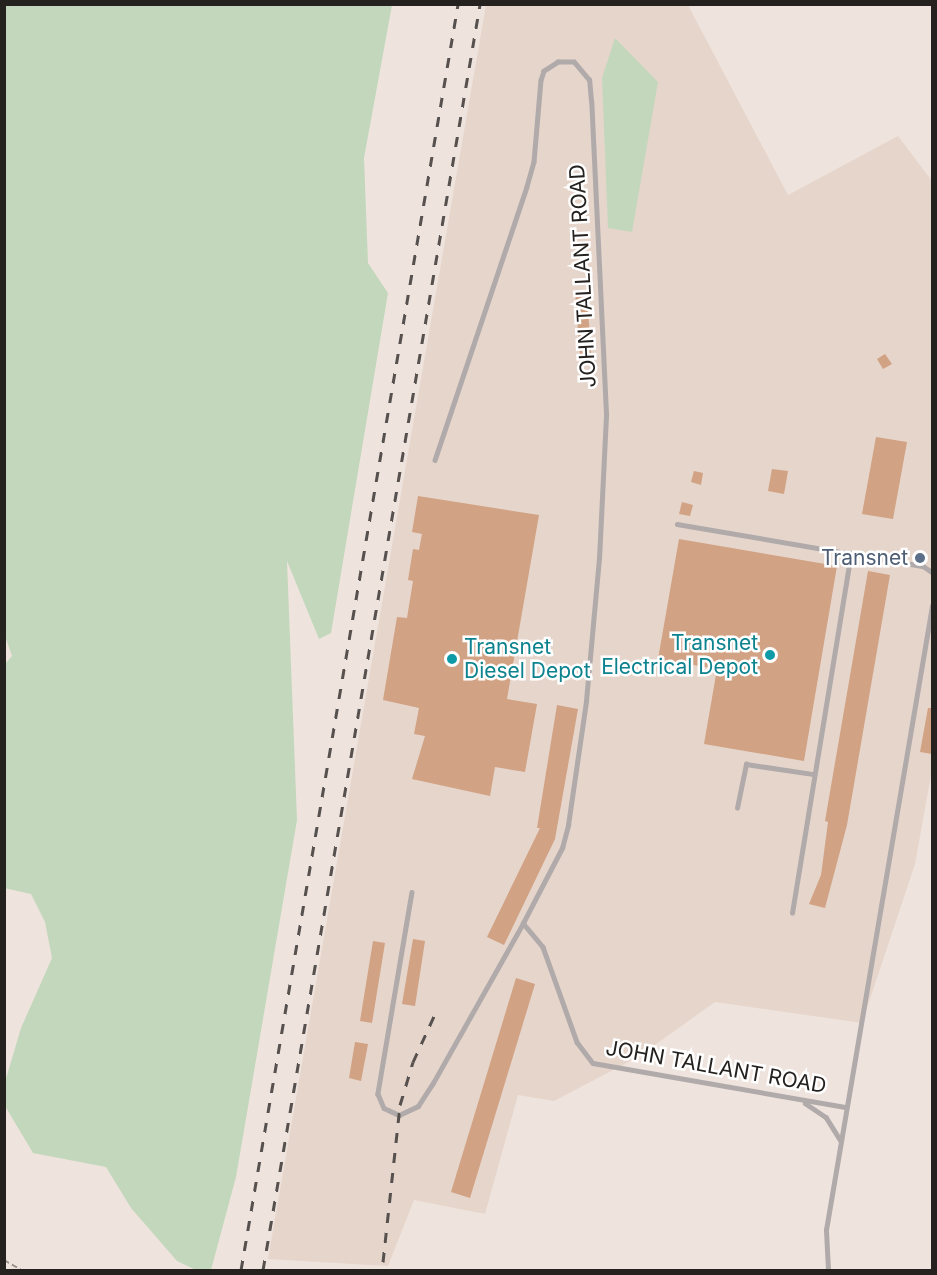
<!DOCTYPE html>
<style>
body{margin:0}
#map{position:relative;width:937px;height:1275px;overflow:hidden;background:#eee4dd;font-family:Inter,sans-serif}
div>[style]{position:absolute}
.built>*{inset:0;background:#e6d5cb}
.green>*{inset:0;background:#c3d7bc}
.building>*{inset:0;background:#d1a283}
.path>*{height:2px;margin-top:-1px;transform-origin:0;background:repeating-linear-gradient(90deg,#968f8a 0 6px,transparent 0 9px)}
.lane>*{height:4.5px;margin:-2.25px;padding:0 2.25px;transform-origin:2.25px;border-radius:2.25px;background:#b0aaaa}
.rail>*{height:3px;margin-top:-1.5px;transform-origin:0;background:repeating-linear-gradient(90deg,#56514e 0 10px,transparent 0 20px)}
.dots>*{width:16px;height:16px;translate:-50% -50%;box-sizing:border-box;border:3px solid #fff;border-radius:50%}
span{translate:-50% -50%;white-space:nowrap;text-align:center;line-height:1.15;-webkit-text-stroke:5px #fff;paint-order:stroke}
.street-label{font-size:21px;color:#24211f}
.service-label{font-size:21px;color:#4e5e75}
.right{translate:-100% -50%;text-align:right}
.culture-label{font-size:21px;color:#0d838f}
.left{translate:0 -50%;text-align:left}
.frame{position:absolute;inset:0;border:6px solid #24211f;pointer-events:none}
</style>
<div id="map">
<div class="built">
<div style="clip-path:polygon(486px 5px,688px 5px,788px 195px,898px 136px,932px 181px,932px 770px,915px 864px,862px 1023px,715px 1002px,638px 1057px,554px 1101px,518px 1095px,485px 1214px,414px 1200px,388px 1266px,268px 1259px)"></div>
</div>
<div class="green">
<div style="clip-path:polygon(5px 4px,392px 5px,364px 158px,368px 263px,388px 293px,331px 633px,319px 639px,287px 561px,297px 820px,236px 1177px,211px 1270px,196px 1270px,177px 1261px,131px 1208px,106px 1167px,33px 1153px,5px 1106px,5px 1082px,21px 1028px,52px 958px,45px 922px,31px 894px,4px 888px,4px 665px,12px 656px,4px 633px)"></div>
<div style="clip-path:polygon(615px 38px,658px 82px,632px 232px,608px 228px,602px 78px)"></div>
</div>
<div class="building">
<div style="clip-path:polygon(575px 292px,587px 292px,591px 355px,580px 356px)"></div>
<div style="clip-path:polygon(885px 354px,892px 364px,883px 369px,877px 359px)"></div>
<div style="clip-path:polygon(876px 437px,907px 442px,893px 519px,862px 514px)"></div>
<div style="clip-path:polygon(772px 469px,788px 471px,784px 494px,768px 491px)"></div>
<div style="clip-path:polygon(694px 471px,703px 473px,701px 485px,691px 482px)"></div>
<div style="clip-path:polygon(418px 496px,539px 515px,507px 699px,537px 704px,525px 772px,495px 767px,490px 796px,412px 779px,425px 736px,414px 734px,419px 708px,383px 700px,397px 617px,407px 618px,413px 581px,408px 580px,413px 549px,419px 550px,422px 534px,412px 532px)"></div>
<div style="clip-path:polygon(682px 502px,693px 505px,690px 516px,679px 514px)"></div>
<div style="clip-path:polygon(679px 539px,837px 566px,804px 761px,704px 744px,717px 669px,658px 659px)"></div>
<div style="clip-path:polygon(868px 571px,890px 575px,847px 825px,825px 908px,809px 904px,821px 875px,828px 822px,825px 821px)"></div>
<div style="clip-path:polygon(557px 705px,578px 709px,555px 839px,504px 945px,487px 937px,540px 828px,537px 828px)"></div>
<div style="clip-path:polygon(928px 708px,933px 708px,932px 754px,920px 752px)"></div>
<div style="clip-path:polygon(413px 939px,425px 941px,415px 1006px,402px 1004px)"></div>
<div style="clip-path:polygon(373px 941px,385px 943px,372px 1023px,360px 1021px)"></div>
<div style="clip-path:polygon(516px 978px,535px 984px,470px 1198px,451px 1192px)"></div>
<div style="clip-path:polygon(355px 1042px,368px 1044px,361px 1081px,349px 1078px)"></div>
</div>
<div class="path">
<div style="left:4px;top:1260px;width:20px;rotate:30deg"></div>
</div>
<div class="lane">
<div style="left:677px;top:524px;width:250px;rotate:9.7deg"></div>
<div style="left:923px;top:566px;width:11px;rotate:34deg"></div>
<div style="left:737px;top:808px;width:45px;rotate:-78.4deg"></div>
<div style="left:746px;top:764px;width:68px;rotate:8.5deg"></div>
<div style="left:412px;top:892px;width:205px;rotate:99.6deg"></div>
<div style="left:378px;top:1094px;width:15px;rotate:67deg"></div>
<div style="left:384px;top:1108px;width:17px;rotate:25deg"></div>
<div style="left:399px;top:1115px;width:21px;rotate:-25deg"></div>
<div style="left:418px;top:1106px;width:27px;rotate:-57deg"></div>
<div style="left:433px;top:1083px;width:184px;rotate:-60.6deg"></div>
<div style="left:523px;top:923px;width:85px;rotate:-62.5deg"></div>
<div style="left:562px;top:848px;width:24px;rotate:-75deg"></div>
<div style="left:568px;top:825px;width:125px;rotate:-81.7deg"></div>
<div style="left:586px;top:701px;width:143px;rotate:-84.8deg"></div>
<div style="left:599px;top:559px;width:145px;rotate:-87.2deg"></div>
<div style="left:606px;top:414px;width:313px;rotate:-92.7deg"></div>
<div style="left:591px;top:101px;width:21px;rotate:-95deg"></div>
<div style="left:589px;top:80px;width:23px;rotate:-130deg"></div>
<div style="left:574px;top:62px;width:16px;rotate:180deg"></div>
<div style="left:558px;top:62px;width:17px;rotate:147deg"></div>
<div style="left:544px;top:71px;width:9px;rotate:108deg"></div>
<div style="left:541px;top:80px;width:82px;rotate:94.9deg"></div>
<div style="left:534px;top:162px;width:26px;rotate:106deg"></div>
<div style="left:527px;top:187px;width:288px;rotate:108.6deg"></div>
<div style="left:792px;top:913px;width:364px;rotate:-80.7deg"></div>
<div style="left:523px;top:923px;width:31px;rotate:50deg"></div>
<div style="left:543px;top:947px;width:101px;rotate:70.3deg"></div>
<div style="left:577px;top:1042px;width:26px;rotate:53deg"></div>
<div style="left:593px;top:1063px;width:257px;rotate:9.9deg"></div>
<div style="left:805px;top:1103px;width:25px;rotate:34deg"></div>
<div style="left:826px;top:1117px;width:26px;rotate:58deg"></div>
<div style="left:828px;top:1270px;width:40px;rotate:-92.9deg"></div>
<div style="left:826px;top:1230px;width:633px;rotate:-80.36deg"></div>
</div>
<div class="rail">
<div style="left:383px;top:1262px;width:158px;rotate:-83.8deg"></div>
<div style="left:400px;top:1105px;width:45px;rotate:-73.2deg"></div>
<div style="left:413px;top:1062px;width:53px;rotate:-65.4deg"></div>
<div style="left:241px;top:1270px;width:1284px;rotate:-80.27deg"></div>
<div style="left:263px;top:1270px;width:1284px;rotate:-80.27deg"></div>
</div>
<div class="dots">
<div style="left:920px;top:558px;background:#5c6f8a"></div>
<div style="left:770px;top:655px;background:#0f9aa8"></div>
<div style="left:452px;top:659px;background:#0f9aa8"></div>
</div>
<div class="street-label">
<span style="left:583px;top:276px;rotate:-93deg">JOHN TALLANT ROAD</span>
<span style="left:716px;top:1067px;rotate:10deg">JOHN TALLANT ROAD</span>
</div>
<div class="service-label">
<span class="right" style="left:908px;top:558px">Transnet</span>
</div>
<div class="culture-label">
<span class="right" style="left:758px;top:655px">Transnet<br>Electrical Depot</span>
<span class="left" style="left:464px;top:659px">Transnet<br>Diesel Depot</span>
</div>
<div class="frame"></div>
</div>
